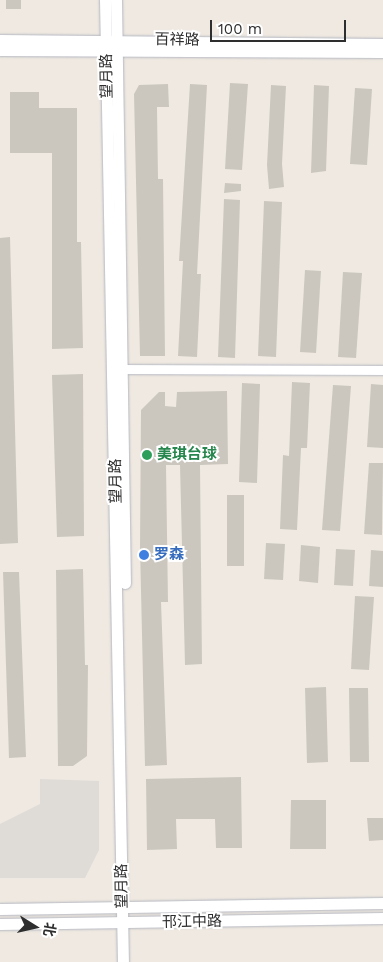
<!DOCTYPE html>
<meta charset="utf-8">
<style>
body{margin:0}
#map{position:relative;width:383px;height:962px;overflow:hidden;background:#efe9e1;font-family:"Work Sans","Noto Sans SC",sans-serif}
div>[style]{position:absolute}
.plaza>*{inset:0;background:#dfdcd8}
.building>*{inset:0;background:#cbc7bf}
.roads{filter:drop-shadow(0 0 1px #b4b7c1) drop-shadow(0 0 1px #b4b7c1)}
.street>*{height:9px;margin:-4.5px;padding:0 4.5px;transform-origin:4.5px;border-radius:4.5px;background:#fff}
.secondary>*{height:11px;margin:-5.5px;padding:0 5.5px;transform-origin:5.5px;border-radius:5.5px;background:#fff}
.dots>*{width:14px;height:14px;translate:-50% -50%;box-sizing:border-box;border:2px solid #fff;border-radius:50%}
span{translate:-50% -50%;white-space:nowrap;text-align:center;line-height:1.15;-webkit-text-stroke:4px #fff;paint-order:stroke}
.street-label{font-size:15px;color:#2e2e2e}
.leisure-label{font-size:15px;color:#27864d;font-weight:700}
.left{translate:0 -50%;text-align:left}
.shop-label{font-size:15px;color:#366cbe;font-weight:700}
.north{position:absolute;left:10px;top:902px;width:50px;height:50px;-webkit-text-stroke:4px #fff;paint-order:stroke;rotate:100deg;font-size:14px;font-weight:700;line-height:20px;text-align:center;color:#2e2e2e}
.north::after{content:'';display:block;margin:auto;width:18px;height:22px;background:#2e2e2e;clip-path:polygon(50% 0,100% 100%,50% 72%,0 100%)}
.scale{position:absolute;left:210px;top:20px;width:136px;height:22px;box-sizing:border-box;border:2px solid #2e2e2e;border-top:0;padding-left:6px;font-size:15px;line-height:18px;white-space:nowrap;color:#2e2e2e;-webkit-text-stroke:4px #fff;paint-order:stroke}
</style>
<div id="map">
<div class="plaza">
<div style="clip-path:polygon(40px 779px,99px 781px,99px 850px,85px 878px,0 878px,0 824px,40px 804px)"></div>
</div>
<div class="building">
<div style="clip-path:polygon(6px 0,21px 0,21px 9px,6px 9px)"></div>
<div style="clip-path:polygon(230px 83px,248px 84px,242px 170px,225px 169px)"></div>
<div style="clip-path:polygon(168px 84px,169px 107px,157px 107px,158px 179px,163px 179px,165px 356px,140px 356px,134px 94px,139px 85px)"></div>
<div style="clip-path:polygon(190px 84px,207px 85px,197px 274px,201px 274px,197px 357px,178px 356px,183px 261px,179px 261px)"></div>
<div style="clip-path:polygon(271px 85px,286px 86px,282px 164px,284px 187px,269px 189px,267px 165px)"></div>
<div style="clip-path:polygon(314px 85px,329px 86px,326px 171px,311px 173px)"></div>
<div style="clip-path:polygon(355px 88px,372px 89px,367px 165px,350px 164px)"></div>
<div style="clip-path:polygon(10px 92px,39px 92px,39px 108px,77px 108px,77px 242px,81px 242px,83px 348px,52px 349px,52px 153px,10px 153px)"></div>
<div style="clip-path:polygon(225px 183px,241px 184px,241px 191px,224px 193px)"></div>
<div style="clip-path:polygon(224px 199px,240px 200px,235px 358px,218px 357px)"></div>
<div style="clip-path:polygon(264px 201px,282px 202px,276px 357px,258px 356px)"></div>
<div style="clip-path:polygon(10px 237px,18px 543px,0 544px,0 238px)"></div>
<div style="clip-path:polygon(305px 270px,321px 271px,316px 353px,300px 352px)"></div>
<div style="clip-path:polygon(343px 272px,362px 273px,356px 358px,338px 357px)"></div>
<div style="clip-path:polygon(83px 374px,84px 536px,57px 537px,52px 375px)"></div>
<div style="clip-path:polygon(292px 382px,310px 383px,307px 448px,301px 448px,297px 530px,280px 529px,283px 455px,289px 456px)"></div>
<div style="clip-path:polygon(242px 383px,260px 384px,257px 483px,239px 482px)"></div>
<div style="clip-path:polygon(371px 384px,383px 385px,383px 448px,367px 447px)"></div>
<div style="clip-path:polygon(333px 385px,351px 386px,340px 531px,322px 530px)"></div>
<div style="clip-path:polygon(227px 391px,228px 464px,200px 465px,202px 664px,185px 665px,180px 465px,166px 465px,168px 602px,161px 602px,167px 765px,145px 766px,140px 547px,141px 410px,159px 392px,165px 392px,165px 406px,176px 407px,177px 392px)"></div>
<div style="clip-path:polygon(369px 463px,383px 463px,382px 535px,364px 534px)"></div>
<div style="clip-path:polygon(227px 495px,244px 495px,244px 566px,227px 566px)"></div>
<div style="clip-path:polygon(266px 543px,285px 544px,283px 580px,264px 579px)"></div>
<div style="clip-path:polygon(301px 545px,320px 547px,318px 583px,299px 581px)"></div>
<div style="clip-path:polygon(336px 549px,355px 550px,353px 586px,334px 585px)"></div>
<div style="clip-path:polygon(371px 550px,383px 551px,383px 587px,369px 586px)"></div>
<div style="clip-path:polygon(83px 569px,85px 665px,88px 665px,87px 756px,73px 766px,58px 766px,56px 570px)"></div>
<div style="clip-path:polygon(3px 572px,19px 572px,26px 757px,9px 758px)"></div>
<div style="clip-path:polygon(355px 596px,374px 597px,369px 670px,351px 669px)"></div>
<div style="clip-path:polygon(326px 687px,328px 762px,307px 763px,305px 688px)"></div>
<div style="clip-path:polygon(349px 688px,368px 688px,369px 762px,350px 762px)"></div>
<div style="clip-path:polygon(241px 777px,242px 848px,216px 848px,215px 819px,176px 819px,177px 849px,147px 850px,146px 779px)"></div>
<div style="clip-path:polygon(291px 800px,326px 800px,326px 849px,290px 849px)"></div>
<div style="clip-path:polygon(367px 818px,383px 818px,383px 840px,369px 841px)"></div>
</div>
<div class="roads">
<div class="street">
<div style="left:122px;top:369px;width:261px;rotate:0.2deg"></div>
</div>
<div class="secondary">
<div style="left:105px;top:0;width:962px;rotate:88.93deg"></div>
<div style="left:116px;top:0;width:583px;rotate:89.12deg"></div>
<div style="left:0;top:40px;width:383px;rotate:0.6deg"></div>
<div style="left:0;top:50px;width:383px;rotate:0.3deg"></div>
<div style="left:0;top:909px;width:383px;rotate:-0.9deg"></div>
<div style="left:0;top:924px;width:383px;rotate:-0.9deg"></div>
</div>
</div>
<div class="dots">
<div style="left:147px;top:455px;background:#2e9e5b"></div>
<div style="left:144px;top:555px;background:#3f7fe0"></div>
</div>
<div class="street-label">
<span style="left:177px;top:40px;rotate:1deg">百祥路</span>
<span style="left:107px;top:76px;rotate:-91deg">望月路</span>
<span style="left:116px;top:481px;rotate:-91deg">望月路</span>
<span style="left:122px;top:886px;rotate:-91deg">望月路</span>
<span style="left:192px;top:922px;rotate:-1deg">邗江中路</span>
</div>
<div class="leisure-label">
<span class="left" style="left:157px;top:455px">美琪台球</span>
</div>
<div class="shop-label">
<span class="left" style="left:154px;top:555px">罗森</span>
</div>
<div class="north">北</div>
<div class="scale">100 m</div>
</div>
